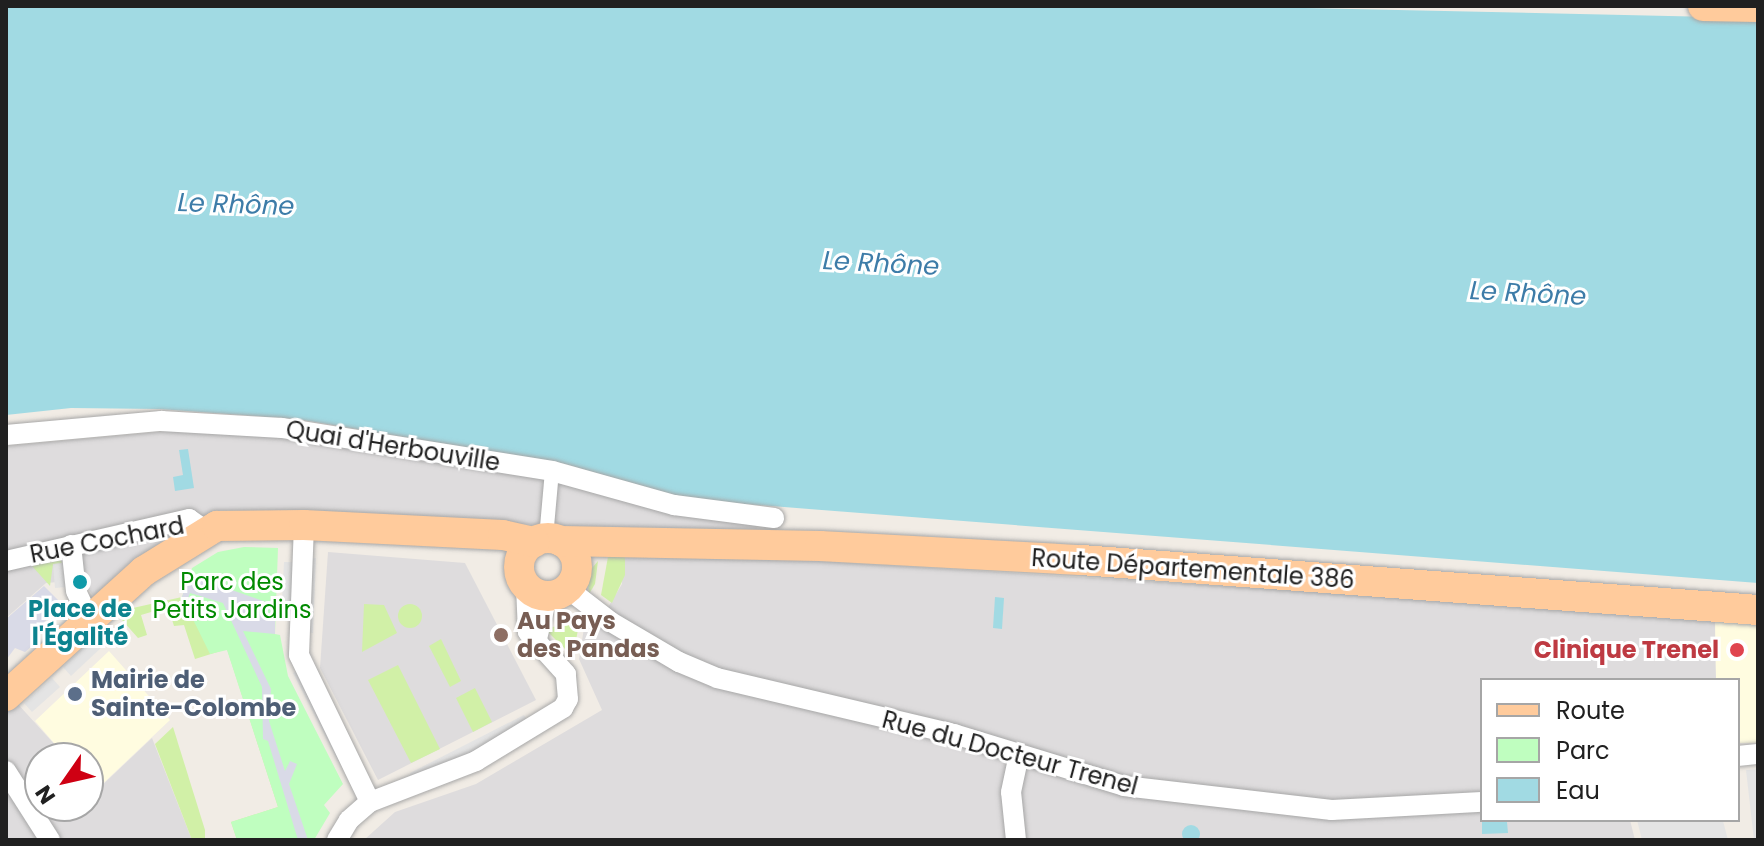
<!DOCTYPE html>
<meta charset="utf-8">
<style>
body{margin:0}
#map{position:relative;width:1764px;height:846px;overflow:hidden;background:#f1ece5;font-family:Poppins,sans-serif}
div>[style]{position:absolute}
.residential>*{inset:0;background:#dedcdd}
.education>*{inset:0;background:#fffce0}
.grass>*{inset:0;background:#d1f0a7}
.round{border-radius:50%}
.park>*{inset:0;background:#bffebf}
.parking>*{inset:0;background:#e4e4e4}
.plaza>*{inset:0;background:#d9dae7}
.water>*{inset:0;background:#a1dae3}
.roads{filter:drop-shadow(0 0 2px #a7a7a7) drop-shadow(0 0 2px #a7a7a7)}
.pedestrian>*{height:14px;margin:-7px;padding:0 7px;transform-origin:7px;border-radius:7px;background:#fff}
.minor>*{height:20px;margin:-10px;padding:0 10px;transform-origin:10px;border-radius:10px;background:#fff}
.primary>*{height:30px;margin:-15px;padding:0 15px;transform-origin:15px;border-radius:15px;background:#ffcb9c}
.primary>.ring{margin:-15px;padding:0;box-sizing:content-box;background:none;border:30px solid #ffcb9c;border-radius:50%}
.dots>*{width:22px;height:22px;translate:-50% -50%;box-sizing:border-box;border:4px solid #fff;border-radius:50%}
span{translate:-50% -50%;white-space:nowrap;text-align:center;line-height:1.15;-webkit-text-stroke:6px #fff;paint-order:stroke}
.street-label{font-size:24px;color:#202020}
.park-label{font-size:24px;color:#028a01}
.culture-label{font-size:24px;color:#0d838f;font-weight:700}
.education-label{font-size:24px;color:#785e54;font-weight:700}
.left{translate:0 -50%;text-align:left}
.health-label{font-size:24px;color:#be3a42;font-weight:700}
.right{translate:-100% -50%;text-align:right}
.service-label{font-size:24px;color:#4e5e75;font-weight:700}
.water-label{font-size:26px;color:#3d7ca8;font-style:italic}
.frame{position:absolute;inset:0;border:8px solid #202020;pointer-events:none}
.legend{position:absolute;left:1480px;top:678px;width:260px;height:144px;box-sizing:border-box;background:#fff;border:2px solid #a6a6a6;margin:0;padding:10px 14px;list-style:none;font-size:24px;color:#202020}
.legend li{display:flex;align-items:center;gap:16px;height:40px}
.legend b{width:40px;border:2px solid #a6a6a6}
.north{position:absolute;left:24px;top:742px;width:80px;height:80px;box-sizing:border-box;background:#fff;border:2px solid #a6a6a6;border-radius:50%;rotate:236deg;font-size:22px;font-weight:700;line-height:32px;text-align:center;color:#202020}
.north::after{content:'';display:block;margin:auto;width:28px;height:36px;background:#cf0013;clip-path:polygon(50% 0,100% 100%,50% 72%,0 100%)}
</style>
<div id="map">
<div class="residential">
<div style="clip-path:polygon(180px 430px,257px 432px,557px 478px,756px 525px,767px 558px,1715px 616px,1716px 680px,1482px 680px,1482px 820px,1630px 820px,1635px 840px,364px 840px,395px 812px,476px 784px,602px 710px,579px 659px,585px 622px,607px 609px,622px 584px,623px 529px,220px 510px,182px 532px,97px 600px,81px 580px,46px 583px,6px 618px,6px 446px)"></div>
<div style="clip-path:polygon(328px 552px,465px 563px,536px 700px,378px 780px,320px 668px)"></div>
<div style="clip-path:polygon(6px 691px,67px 758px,40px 758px,40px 806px,88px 806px,88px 783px,96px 791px,152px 738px,192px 840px,6px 840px)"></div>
</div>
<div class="education">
<div style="clip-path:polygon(1715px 616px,1758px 619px,1758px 743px,1738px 743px,1738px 680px,1716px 680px)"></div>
<div style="clip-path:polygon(109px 651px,170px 720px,95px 791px,88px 783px,88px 758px,67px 758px,35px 721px)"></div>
</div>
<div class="grass">
<div style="clip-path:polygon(625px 553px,625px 575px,612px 603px,601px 595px,608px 557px)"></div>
<div style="clip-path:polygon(60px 558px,62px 563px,53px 564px,50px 586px,32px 566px)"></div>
<div style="clip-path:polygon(598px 561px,595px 584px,589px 594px,587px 574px)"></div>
<div style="clip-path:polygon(182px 597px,185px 603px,223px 603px,298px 831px,237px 840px,231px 822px,278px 807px,227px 649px,195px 659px,184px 625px,174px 626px,168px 607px,141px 615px,147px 635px,138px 638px,115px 612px)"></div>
<div class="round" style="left:398px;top:604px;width:24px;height:24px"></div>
<div style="clip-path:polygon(364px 604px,384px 605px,397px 633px,362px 652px)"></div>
<div style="clip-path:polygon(576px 621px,579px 624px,573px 657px,545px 629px)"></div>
<div style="clip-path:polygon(441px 639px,461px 681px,450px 687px,429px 646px)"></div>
<div style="clip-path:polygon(398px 665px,440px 749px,411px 763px,368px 680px)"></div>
<div style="clip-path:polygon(475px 688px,492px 722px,473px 732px,456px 698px)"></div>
<div style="clip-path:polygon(173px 727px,205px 830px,205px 840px,192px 840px,155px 744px)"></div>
</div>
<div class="park">
<div style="clip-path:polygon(244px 547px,278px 548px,275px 634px,280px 635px,288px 676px,343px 784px,324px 805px,330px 813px,314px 840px,237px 840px,231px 822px,278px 807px,227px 650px,210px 654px,182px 597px,192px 568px,218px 552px)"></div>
</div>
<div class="parking">
<div style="clip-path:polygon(309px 558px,316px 558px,313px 633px,306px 632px)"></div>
<div style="clip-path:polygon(284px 562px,296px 562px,292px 620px,281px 619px)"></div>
<div style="clip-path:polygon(66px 563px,67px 587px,55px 588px,53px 564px)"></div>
<div style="clip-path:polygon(95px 637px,103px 646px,71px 676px,63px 667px)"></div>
<div style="clip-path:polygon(298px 670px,345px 763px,340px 765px,293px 673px)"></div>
<div style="clip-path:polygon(52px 678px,60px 687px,32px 712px,24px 703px)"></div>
<div style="clip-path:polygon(524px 715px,527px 720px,473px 753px,411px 779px,410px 773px)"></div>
<div style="clip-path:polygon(1758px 769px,1758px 840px,1754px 840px,1746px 770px)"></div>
<div style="clip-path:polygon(1637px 820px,1723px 821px,1728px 840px,1642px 840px)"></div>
</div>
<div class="plaza">
<div style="clip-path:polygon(189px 575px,269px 603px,267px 619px,275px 621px,275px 634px,243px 631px,271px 689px,269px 721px,285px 771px,290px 761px,297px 764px,289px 784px,308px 840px,298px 840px,268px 741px,263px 739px,262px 687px,223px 603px,190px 593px,186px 604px,182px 597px)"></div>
<div style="clip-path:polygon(44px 586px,63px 605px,32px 633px,38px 640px,32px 646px,25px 652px,15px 648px,6px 660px,6px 619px)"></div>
</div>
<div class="water">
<div style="clip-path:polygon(6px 6px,1218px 6px,1758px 18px,1758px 583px,732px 503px,674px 496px,565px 464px,297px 419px,159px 409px,71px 408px,6px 415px)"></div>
<div style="clip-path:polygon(188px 449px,194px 488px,175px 491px,173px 477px,183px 475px,179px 450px)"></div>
<div style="clip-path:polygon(995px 597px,1004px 598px,1002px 629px,993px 628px)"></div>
<div style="clip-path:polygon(1482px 822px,1507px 822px,1508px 833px,1482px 834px)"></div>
<div class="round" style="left:1182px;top:825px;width:18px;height:18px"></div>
</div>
<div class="roads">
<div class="pedestrian">
<div style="left:546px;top:538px;width:67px;rotate:-84.9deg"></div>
</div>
<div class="minor">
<div style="left:6px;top:435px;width:156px;rotate:-5.2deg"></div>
<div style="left:161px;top:421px;width:121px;rotate:3.3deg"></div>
<div style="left:282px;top:428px;width:273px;rotate:9deg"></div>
<div style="left:552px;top:471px;width:127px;rotate:15.6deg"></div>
<div style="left:674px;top:505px;width:101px;rotate:7.4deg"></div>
<div style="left:304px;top:525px;width:130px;rotate:92.2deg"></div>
<div style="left:299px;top:655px;width:163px;rotate:64.2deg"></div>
<div style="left:71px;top:545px;width:46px;rotate:83.8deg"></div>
<div style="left:76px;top:591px;width:31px;rotate:65deg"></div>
<div style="left:6px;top:561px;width:188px;rotate:-12.9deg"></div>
<div style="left:189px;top:519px;width:21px;rotate:35deg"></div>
<div style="left:568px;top:589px;width:54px;rotate:37.5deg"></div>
<div style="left:611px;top:622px;width:79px;rotate:30.5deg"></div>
<div style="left:679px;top:662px;width:41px;rotate:22.8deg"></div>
<div style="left:717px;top:678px;width:244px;rotate:13.3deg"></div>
<div style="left:954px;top:734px;width:178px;rotate:17deg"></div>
<div style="left:1124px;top:786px;width:209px;rotate:6.6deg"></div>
<div style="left:1332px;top:810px;width:150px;rotate:-3.1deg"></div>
<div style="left:536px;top:643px;width:47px;rotate:-76.6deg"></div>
<div style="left:1738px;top:756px;width:20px;rotate:-6deg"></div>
<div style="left:6px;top:771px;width:82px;rotate:57.5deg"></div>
<div style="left:337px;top:840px;width:23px;rotate:-59deg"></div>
<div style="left:349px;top:820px;width:28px;rotate:-41deg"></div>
<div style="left:370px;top:802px;width:114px;rotate:-21.1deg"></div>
<div style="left:476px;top:761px;width:102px;rotate:-31.3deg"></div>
<div style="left:563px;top:708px;width:10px;rotate:-61deg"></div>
<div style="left:568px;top:699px;width:25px;rotate:-95deg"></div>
<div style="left:566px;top:674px;width:57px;rotate:-132.1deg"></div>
<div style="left:528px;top:632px;width:45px;rotate:-92.5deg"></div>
<div style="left:1016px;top:840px;width:48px;rotate:-95.9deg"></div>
<div style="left:1011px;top:792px;width:38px;rotate:-78deg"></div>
</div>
<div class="primary">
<div style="left:1703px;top:6px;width:55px;rotate:1deg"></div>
<div class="ring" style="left:519px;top:538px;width:28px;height:28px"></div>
<div style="left:561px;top:541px;width:259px;rotate:1.1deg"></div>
<div style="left:820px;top:546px;width:261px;rotate:3.1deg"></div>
<div style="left:1081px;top:560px;width:679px;rotate:4.22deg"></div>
<div style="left:6px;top:696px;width:186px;rotate:-42.2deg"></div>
<div style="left:144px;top:571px;width:86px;rotate:-31.7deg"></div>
<div style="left:217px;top:526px;width:87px;rotate:-0.7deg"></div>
<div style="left:304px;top:525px;width:199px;rotate:2.9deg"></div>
<div style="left:503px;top:535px;width:32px;rotate:13deg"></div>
</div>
</div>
<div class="dots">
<div style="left:80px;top:582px;background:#0f9aa8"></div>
<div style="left:501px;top:635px;background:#8d6e63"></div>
<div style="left:1737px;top:650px;background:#e0444e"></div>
<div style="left:75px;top:694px;background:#5c6f8a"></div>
</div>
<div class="street-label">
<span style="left:393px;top:446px;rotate:9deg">Quai d'Herbouville</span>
<span style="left:107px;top:540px;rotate:-11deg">Rue Cochard</span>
<span style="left:1193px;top:569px;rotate:4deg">Route Départementale 386</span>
<span style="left:1010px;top:753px;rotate:15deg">Rue du Docteur Trenel</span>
</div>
<div class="park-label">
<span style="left:232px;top:596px">Parc des<br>Petits Jardins</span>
</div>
<div class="culture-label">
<span style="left:80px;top:623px">Place de<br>l'Égalité</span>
</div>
<div class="education-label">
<span class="left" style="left:517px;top:635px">Au Pays<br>des Pandas</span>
</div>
<div class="health-label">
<span class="right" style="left:1719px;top:650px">Clinique Trenel</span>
</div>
<div class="service-label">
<span class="left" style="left:91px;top:694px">Mairie de<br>Sainte-Colombe</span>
</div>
<div class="water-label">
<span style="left:236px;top:205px;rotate:2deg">Le Rhône</span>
<span style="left:881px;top:264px;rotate:3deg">Le Rhône</span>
<span style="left:1528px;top:294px;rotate:3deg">Le Rhône</span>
</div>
<div class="frame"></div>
<ul class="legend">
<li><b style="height:10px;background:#ffcb9c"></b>Route</li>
<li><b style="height:22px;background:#bffebf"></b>Parc</li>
<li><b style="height:22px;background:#a1dae3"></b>Eau</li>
</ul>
<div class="north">N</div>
</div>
